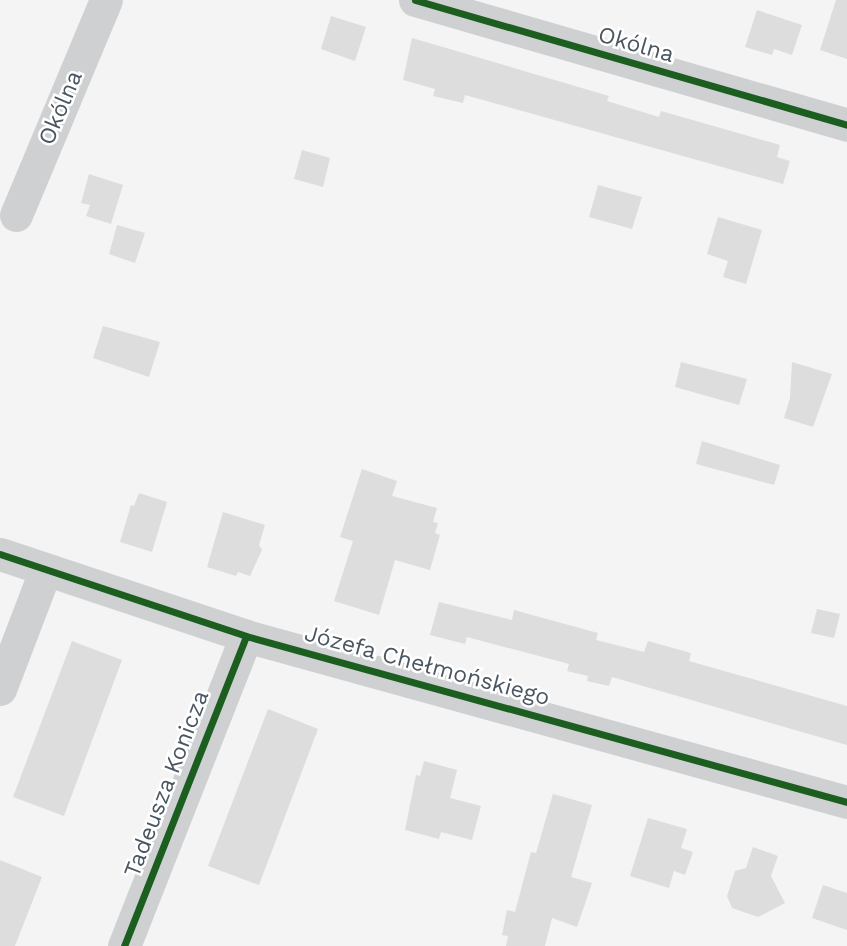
<!DOCTYPE html>
<meta charset="utf-8">
<style>
body{margin:0}
#map{position:relative;width:847px;height:946px;overflow:hidden;background:#f4f4f4;font-family:"Work Sans",sans-serif}
div>[style]{position:absolute}
.building>*{inset:0;background:#ddddde}
.street>*{height:33px;margin:-16.5px;padding:0 16.5px;transform-origin:16.5px;border-radius:16.5px;background:#ced0d2}
.cycleway>*{height:7px;margin:-3.5px;padding:0 3.5px;transform-origin:3.5px;border-radius:3.5px;background:#1b5e20}
span{translate:-50% -50%;white-space:nowrap;text-align:center;line-height:1.15;-webkit-text-stroke:5px #fff;paint-order:stroke}
.street-label{font-size:23px;color:#4a5661}
</style>
<div id="map">
<div class="building">
<div style="clip-path:polygon(836px 0,847px 0,847px 59px,820px 50px)"></div>
<div style="clip-path:polygon(757px 10px,802px 25px,792px 55px,774px 49px,772px 55px,745px 47px)"></div>
<div style="clip-path:polygon(331px 16px,366px 27px,355px 61px,321px 49px)"></div>
<div style="clip-path:polygon(412px 38px,609px 96px,607px 101px,659px 117px,661px 111px,780px 145px,777px 157px,790px 161px,783px 184px,465px 95px,463px 103px,433px 96px,435px 89px,403px 80px)"></div>
<div style="clip-path:polygon(302px 150px,330px 158px,323px 187px,294px 179px)"></div>
<div style="clip-path:polygon(89px 174px,123px 185px,111px 224px,86px 216px,90px 205px,81px 203px)"></div>
<div style="clip-path:polygon(598px 185px,642px 197px,632px 229px,589px 217px)"></div>
<div style="clip-path:polygon(718px 217px,762px 230px,746px 284px,723px 277px,728px 261px,707px 254px)"></div>
<div style="clip-path:polygon(117px 225px,145px 233px,135px 263px,109px 254px)"></div>
<div style="clip-path:polygon(103px 326px,160px 342px,149px 377px,93px 358px)"></div>
<div style="clip-path:polygon(681px 362px,747px 379px,739px 405px,675px 387px)"></div>
<div style="clip-path:polygon(792px 362px,832px 374px,813px 427px,784px 418px,790px 398px)"></div>
<div style="clip-path:polygon(702px 441px,780px 465px,774px 485px,696px 464px)"></div>
<div style="clip-path:polygon(362px 469px,397px 481px,392px 496px,437px 508px,433px 522px,438px 523px,435px 533px,440px 535px,430px 570px,395px 560px,379px 615px,334px 601px,353px 541px,340px 537px)"></div>
<div style="clip-path:polygon(139px 493px,167px 502px,152px 552px,120px 542px,131px 505px,134px 506px)"></div>
<div style="clip-path:polygon(223px 512px,265px 525px,259px 545px,262px 550px,250px 576px,238px 572px,236px 576px,207px 567px)"></div>
<div style="clip-path:polygon(439px 602px,512px 620px,514px 610px,598px 633px,596px 640px,644px 652px,648px 641px,691px 653px,689px 661px,847px 706px,847px 745px,612px 677px,609px 686px,587px 681px,588px 676px,567px 671px,569px 664px,467px 637px,465px 644px,430px 635px)"></div>
<div style="clip-path:polygon(817px 609px,840px 614px,834px 638px,811px 633px)"></div>
<div style="clip-path:polygon(72px 641px,122px 660px,64px 816px,13px 797px)"></div>
<div style="clip-path:polygon(268px 709px,318px 729px,259px 885px,208px 866px)"></div>
<div style="clip-path:polygon(424px 761px,457px 770px,450px 798px,481px 806px,472px 840px,441px 832px,439px 839px,405px 830px,416px 775px,420px 776px)"></div>
<div style="clip-path:polygon(553px 794px,592px 805px,571px 877px,592px 883px,577px 927px,552px 918px,545px 946px,506px 946px,508px 936px,502px 935px,507px 910px,515px 912px,531px 852px,536px 853px)"></div>
<div style="clip-path:polygon(648px 818px,687px 829px,681px 848px,693px 852px,685px 875px,674px 871px,669px 888px,630px 876px)"></div>
<div style="clip-path:polygon(753px 847px,778px 856px,771px 876px,785px 903px,758px 917px,732px 908px,727px 896px,735px 871px,746px 868px)"></div>
<div style="clip-path:polygon(0 860px,42px 877px,15px 946px,0 946px)"></div>
<div style="clip-path:polygon(823px 885px,847px 893px,847px 930px,812px 918px)"></div>
</div>
<div class="street">
<div style="left:415px;top:0;width:450px;rotate:16.1deg"></div>
<div style="left:16px;top:215px;width:233px;rotate:-67.3deg"></div>
<div style="left:0;top:554px;width:259px;rotate:18.4deg"></div>
<div style="left:246px;top:636px;width:624px;rotate:15.44deg"></div>
<div style="left:0;top:689px;width:126px;rotate:-69.1deg"></div>
<div style="left:124px;top:946px;width:333px;rotate:-68.5deg"></div>
</div>
<div class="cycleway">
<div style="left:415px;top:0;width:450px;rotate:16.1deg"></div>
<div style="left:0;top:554px;width:259px;rotate:18.4deg"></div>
<div style="left:246px;top:636px;width:624px;rotate:15.44deg"></div>
<div style="left:124px;top:946px;width:333px;rotate:-68.5deg"></div>
</div>
<div class="street-label">
<span style="left:636px;top:45px;rotate:16deg">Okólna</span>
<span style="left:61px;top:108px;rotate:-67deg">Okólna</span>
<span style="left:427px;top:666px;rotate:15deg">Józefa Chełmońskiego</span>
<span style="left:167px;top:784px;rotate:-69deg">Tadeusza Konicza</span>
</div>
</div>
